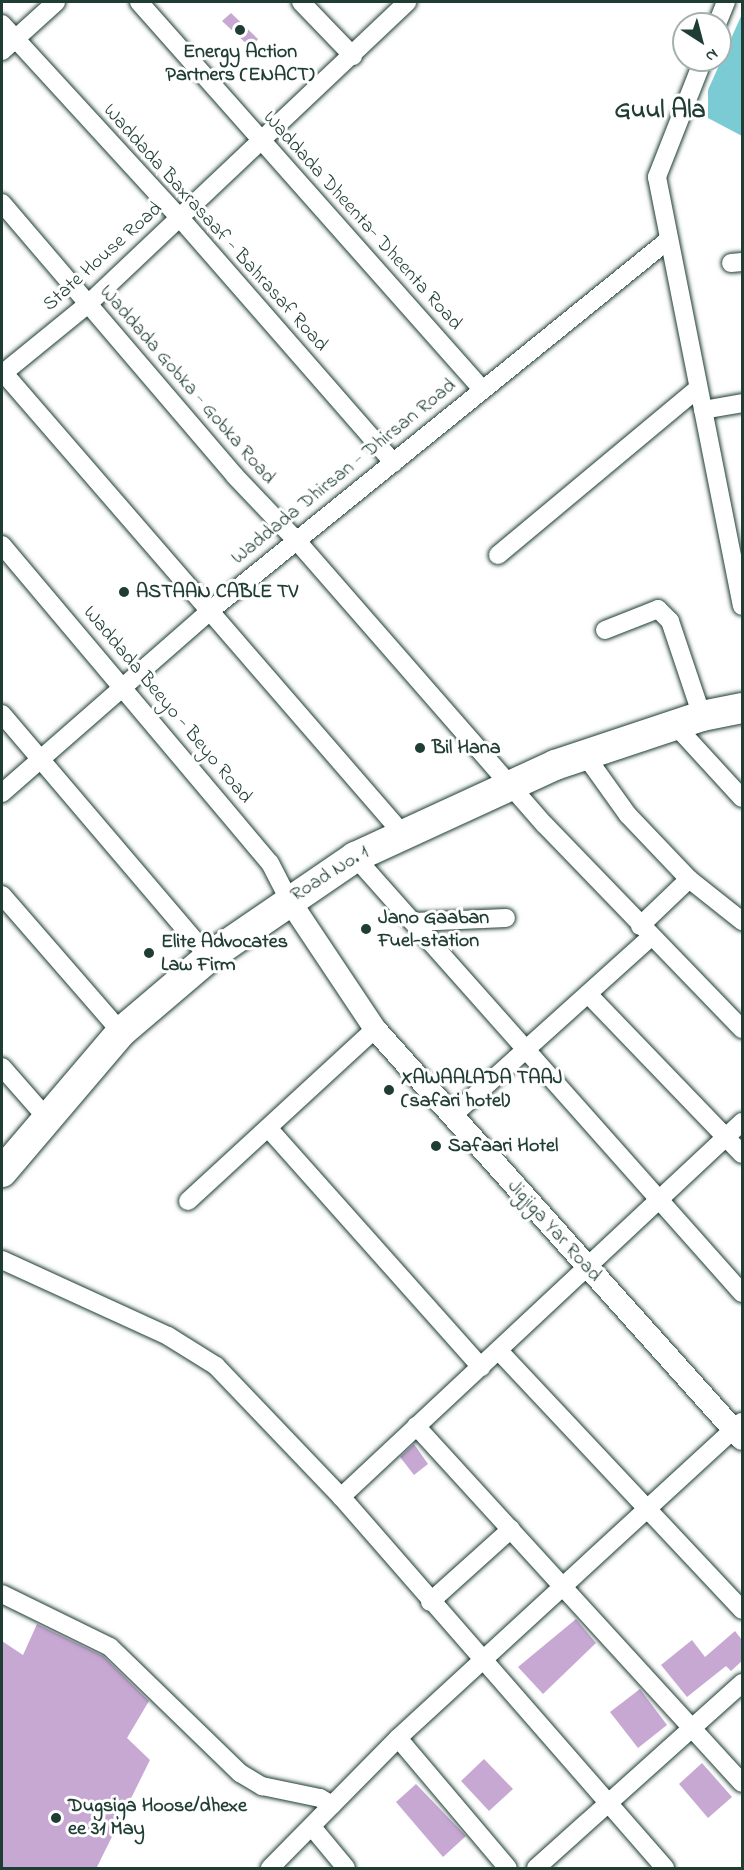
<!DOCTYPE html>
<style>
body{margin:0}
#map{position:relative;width:744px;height:1870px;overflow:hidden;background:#fff;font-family:"Indie Flower",sans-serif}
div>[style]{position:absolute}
.water>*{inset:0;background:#7bcbd5}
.building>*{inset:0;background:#c7a8d3}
.roads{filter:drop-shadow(0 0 2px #1f3d34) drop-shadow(0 0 2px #1f3d34)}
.minor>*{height:18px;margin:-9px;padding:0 9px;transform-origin:9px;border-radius:9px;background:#fff}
.tertiary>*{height:22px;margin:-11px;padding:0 11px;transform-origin:11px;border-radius:11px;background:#fff}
.trunk>*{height:30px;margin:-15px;padding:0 15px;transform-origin:15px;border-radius:15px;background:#fff}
.dots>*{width:16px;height:16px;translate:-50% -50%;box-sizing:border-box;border:3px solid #fff;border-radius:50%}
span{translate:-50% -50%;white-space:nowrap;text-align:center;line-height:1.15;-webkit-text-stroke:6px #fff;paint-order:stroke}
.poi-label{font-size:20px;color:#1f3d34;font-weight:700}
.left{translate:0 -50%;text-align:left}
.street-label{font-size:20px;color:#1f3d34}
.district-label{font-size:26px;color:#1f3d34;font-weight:700}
.frame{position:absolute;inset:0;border:3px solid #1f3d34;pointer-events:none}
.north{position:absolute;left:672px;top:12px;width:60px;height:60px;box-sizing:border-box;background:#fff;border:2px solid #a5b1ae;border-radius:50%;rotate:144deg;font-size:16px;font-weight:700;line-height:24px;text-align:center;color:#1f3d34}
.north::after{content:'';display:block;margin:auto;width:21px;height:27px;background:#1f3d34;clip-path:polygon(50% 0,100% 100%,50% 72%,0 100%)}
</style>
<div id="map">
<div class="water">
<div style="clip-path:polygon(742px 14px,742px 136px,708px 118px,708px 90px)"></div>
</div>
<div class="building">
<div style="clip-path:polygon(231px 13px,258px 39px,251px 48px,222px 21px)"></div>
<div style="clip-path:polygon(414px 1444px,428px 1464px,414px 1475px,400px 1457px)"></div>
<div style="clip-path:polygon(576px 1619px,596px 1643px,543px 1694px,518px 1667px)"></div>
<div style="clip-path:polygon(37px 1624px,103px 1656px,149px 1701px,127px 1738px,150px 1760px,96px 1869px,2px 1869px,2px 1641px,23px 1655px)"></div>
<div style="clip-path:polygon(735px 1631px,742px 1640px,742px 1661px,731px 1671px,726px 1666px,687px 1697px,661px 1665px,692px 1640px,705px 1657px)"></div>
<div style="clip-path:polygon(640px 1689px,667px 1725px,638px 1748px,610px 1712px)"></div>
<div style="clip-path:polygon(484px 1759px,513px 1789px,489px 1811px,461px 1781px)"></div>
<div style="clip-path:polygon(702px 1763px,732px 1797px,708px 1818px,679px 1784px)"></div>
<div style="clip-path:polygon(416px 1784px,466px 1836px,443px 1857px,396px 1802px)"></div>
</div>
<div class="roads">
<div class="minor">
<div style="left:139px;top:2px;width:516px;rotate:48.46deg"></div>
<div style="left:301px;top:2px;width:75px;rotate:46.1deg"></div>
<div style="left:2px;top:24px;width:263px;rotate:47.5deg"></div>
<div style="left:180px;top:218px;width:325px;rotate:48.9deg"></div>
<div style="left:717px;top:24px;width:24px;rotate:-68deg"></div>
<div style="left:2px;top:51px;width:73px;rotate:-42.2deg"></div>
<div style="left:703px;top:60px;width:126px;rotate:111.5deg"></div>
<div style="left:657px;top:177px;width:437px;rotate:78.8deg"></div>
<div style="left:2px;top:203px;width:359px;rotate:49.5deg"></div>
<div style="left:235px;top:476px;width:90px;rotate:46.4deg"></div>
<div style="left:297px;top:541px;width:377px;rotate:48.9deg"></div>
<div style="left:545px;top:825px;width:284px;rotate:46deg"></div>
<div style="left:731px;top:263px;width:11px;rotate:-5deg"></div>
<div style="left:2px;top:371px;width:610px;rotate:49.12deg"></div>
<div style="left:2px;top:374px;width:109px;rotate:-39.1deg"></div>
<div style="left:87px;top:305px;width:441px;rotate:-43.4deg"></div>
<div style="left:703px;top:410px;width:40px;rotate:-10deg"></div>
<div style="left:2px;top:545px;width:416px;rotate:49.9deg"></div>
<div style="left:270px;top:863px;width:42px;rotate:62.8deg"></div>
<div style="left:498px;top:555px;width:259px;rotate:-39.8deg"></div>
<div style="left:605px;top:630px;width:57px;rotate:-21.6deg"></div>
<div style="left:658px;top:609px;width:17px;rotate:45deg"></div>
<div style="left:670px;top:621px;width:100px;rotate:71.4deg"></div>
<div style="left:2px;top:714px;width:319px;rotate:49.6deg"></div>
<div style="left:675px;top:725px;width:99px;rotate:47.5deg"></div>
<div style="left:585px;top:755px;width:74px;rotate:54.4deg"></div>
<div style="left:628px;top:815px;width:88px;rotate:46.4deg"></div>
<div style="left:689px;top:879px;width:68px;rotate:38.4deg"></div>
<div style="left:2px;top:793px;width:278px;rotate:-41.2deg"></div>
<div style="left:211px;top:610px;width:587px;rotate:-38.98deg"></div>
<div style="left:355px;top:857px;width:583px;rotate:48.41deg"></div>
<div style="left:2px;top:895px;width:181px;rotate:49deg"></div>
<div style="left:414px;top:922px;width:92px;rotate:-2.5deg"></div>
<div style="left:640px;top:926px;width:68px;rotate:-43.8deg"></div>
<div style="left:588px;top:994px;width:222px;rotate:46.1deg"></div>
<div style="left:2px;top:1067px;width:67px;rotate:48.7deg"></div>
<div style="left:452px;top:1116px;width:268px;rotate:-42deg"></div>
<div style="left:269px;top:1129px;width:319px;rotate:48.3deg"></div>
<div style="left:188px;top:1201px;width:254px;rotate:-42.6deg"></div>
<div style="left:2px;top:1260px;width:183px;rotate:24.6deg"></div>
<div style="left:168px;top:1336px;width:57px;rotate:32deg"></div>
<div style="left:216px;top:1366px;width:181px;rotate:46.3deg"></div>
<div style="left:500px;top:1352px;width:354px;rotate:46.8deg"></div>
<div style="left:416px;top:1426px;width:483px;rotate:47.6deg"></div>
<div style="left:2px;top:1594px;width:120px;rotate:26.1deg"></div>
<div style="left:110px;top:1647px;width:181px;rotate:44.1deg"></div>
<div style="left:240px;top:1773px;width:26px;rotate:31deg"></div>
<div style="left:262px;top:1786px;width:59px;rotate:11.7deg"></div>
<div style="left:320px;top:1798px;width:14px;rotate:30deg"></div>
<div style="left:430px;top:1602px;width:109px;rotate:-42deg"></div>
<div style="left:398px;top:1738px;width:170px;rotate:49.8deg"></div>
<div style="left:312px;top:1827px;width:53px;rotate:50.3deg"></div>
<div style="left:270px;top:1868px;width:182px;rotate:-45.4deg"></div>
<div style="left:398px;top:1738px;width:467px;rotate:-42.6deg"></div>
<div style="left:536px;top:1868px;width:277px;rotate:-41.9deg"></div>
<div style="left:665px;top:1868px;width:493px;rotate:-131.1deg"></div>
<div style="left:341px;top:1497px;width:549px;rotate:-43.08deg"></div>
</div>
<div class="tertiary">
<div style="left:289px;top:900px;width:155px;rotate:56.3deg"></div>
<div style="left:375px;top:1029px;width:550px;rotate:48.17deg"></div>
</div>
<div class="trunk">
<div style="left:2px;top:1172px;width:184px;rotate:-49.6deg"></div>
<div style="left:121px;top:1032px;width:116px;rotate:-40.4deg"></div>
<div style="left:209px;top:957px;width:177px;rotate:-34.4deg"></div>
<div style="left:355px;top:857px;width:220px;rotate:-24.7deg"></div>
<div style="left:555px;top:765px;width:155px;rotate:-18.4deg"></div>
<div style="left:702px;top:716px;width:41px;rotate:-11.3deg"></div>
</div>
</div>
<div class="dots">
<div style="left:240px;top:30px;background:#1f3d34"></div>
<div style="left:124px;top:592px;background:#1f3d34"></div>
<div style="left:420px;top:748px;background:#1f3d34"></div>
<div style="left:366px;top:929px;background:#1f3d34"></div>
<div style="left:149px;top:953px;background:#1f3d34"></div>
<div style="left:389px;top:1090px;background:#1f3d34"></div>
<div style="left:436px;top:1146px;background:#1f3d34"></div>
<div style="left:56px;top:1818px;background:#1f3d34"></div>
</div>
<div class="poi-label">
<span style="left:240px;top:64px">Energy Action<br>Partners (ENACT)</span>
<span class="left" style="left:136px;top:592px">ASTAAN CABLE TV</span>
<span class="left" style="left:432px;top:748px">Bil Hana</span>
<span class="left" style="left:378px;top:930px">Jano Gaaban<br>Fuel-station</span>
<span class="left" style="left:161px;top:954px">Elite Advocates<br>Law Firm</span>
<span class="left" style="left:401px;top:1090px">XAWAALADA TAAJ<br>(safari hotel)</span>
<span class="left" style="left:448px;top:1146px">Safaari Hotel</span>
<span class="left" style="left:68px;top:1818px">Dugsiga Hoose/dhexe<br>ee 31 May</span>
</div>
<div class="street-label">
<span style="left:362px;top:221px;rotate:48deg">Waddada Dheenta- Dheenta Road</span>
<span style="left:215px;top:228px;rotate:48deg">Waddada Baxrasaaf - Bahrasaf Road</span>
<span style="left:103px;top:257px;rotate:-42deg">State House Road</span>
<span style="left:187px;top:385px;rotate:49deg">Waddada Gobka - Gobka Road</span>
<span style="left:344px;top:472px;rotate:-39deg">Waddada Dhirsan - Dhirsan Road</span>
<span style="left:167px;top:705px;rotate:50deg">Waddada Beeyo - Beyo Road</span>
<span style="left:330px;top:874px;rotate:-32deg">Road No. 1</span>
<span style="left:554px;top:1231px;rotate:48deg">Jigjiga Yar Road</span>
</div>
<div class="district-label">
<span style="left:660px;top:112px">Guul Ala</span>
</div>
<div class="frame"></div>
<div class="north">N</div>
</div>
